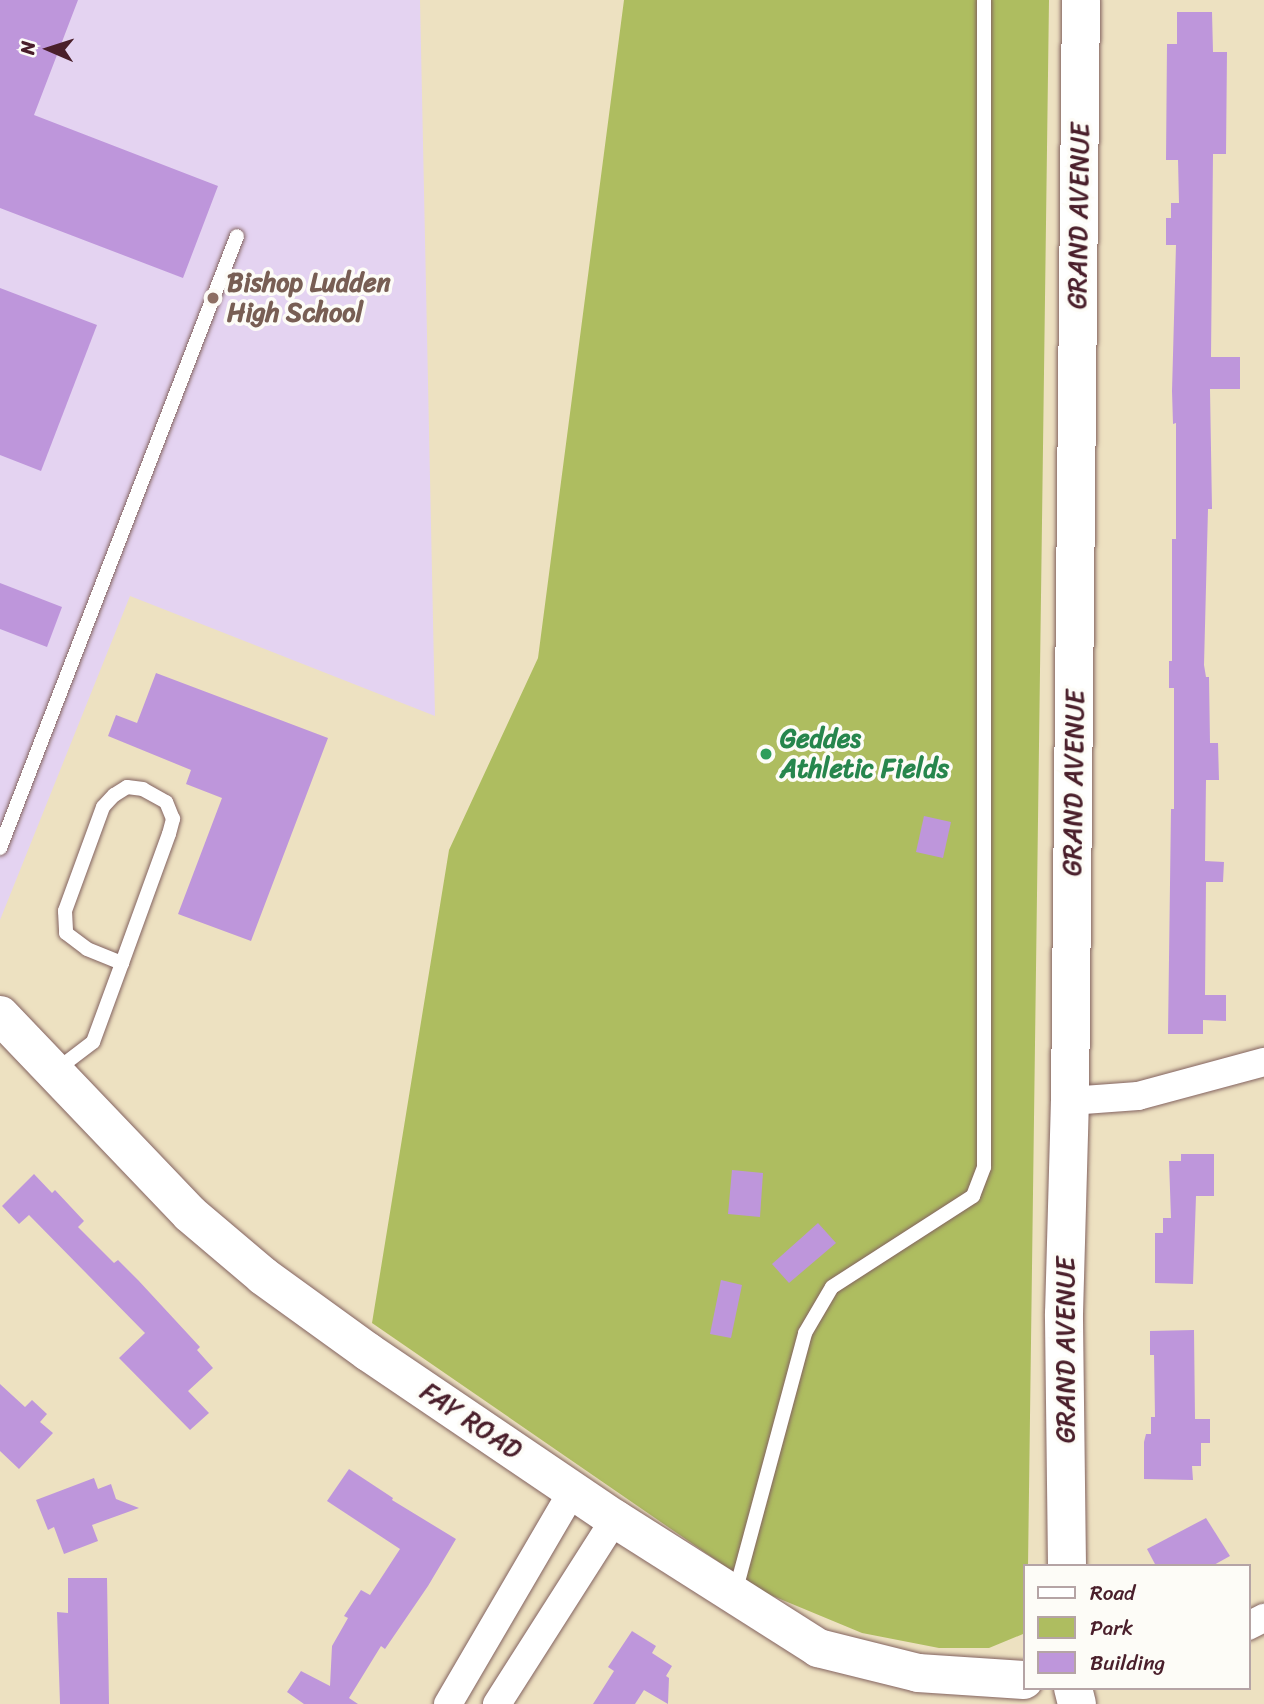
<!DOCTYPE html>
<style>
body{margin:0}
#map{position:relative;width:1264px;height:1704px;overflow:hidden;background:#ede1c1;font-family:Sriracha,sans-serif}
div>[style]{position:absolute}
.built>*{inset:0;background:#e4d3f1}
.green>*{inset:0;background:#aebd60}
.building>*{inset:0;background:#be96db}
.roads{filter:drop-shadow(0 0 2px #836360) drop-shadow(0 0 2px #836360)}
.lane>*{height:14px;margin:-7px;padding:0 7px;transform-origin:7px;border-radius:7px;background:#fff}
.street>*{height:28px;margin:-14px;padding:0 14px;transform-origin:14px;border-radius:14px;background:#fff}
.secondary>*{height:38px;margin:-19px;padding:0 19px;transform-origin:19px;border-radius:19px;background:#fff}
.dots>*{width:19px;height:19px;translate:-50% -50%;box-sizing:border-box;border:4px solid #fdfcf7;border-radius:50%}
span{translate:-50% -50%;white-space:nowrap;text-align:center;line-height:1.15;-webkit-text-stroke:7px #fdfcf7;paint-order:stroke}
.street-label{font-size:26px;color:#4a1f2b}
.education-label{font-size:26px;color:#785e54;font-weight:700}
.left{translate:0 -50%;text-align:left}
.leisure-label{font-size:26px;color:#27864d;font-weight:700}
.legend{position:absolute;left:1023px;top:1564px;width:228px;height:126px;box-sizing:border-box;background:#fdfcf7;border:2px solid #b5a4a5;margin:0;padding:9px 12px;list-style:none;font-size:21px;color:#4a1f2b}
.legend li{display:flex;align-items:center;gap:14px;height:35px}
.legend b{width:35px;border:2px solid #b5a4a5}
.north{position:absolute;left:14px;top:14px;width:70px;height:70px;-webkit-text-stroke:5px #fdfcf7;paint-order:stroke;rotate:273deg;font-size:19px;font-weight:700;line-height:28px;text-align:center;color:#4a1f2b}
.north::after{content:'';display:block;margin:auto;width:24px;height:32px;background:#4a1f2b;clip-path:polygon(50% 0,100% 100%,50% 72%,0 100%)}
</style>
<div id="map">
<div class="built">
<div style="clip-path:polygon(0 0,420px 0,435px 716px,130px 596px,0 920px)"></div>
</div>
<div class="green">
<div style="clip-path:polygon(624px 0,1049px 0,1028px 1566px,1024px 1566px,1023px 1634px,989px 1648px,939px 1648px,862px 1633px,761px 1591px,372px 1323px,449px 850px,538px 658px)"></div>
</div>
<div class="building">
<div style="clip-path:polygon(0 0,78px 0,34px 115px,218px 186px,183px 278px,0 208px)"></div>
<div style="clip-path:polygon(1177px 12px,1212px 12px,1213px 52px,1227px 52px,1226px 154px,1213px 154px,1211px 357px,1240px 357px,1240px 389px,1210px 389px,1212px 509px,1208px 509px,1204px 665px,1206px 677px,1209px 677px,1210px 743px,1218px 743px,1219px 780px,1206px 780px,1205px 861px,1224px 862px,1223px 882px,1206px 882px,1205px 995px,1226px 995px,1226px 1021px,1203px 1020px,1203px 1034px,1168px 1034px,1171px 809px,1174px 809px,1174px 688px,1169px 688px,1169px 661px,1172px 661px,1172px 539px,1176px 539px,1176px 423px,1173px 424px,1172px 391px,1176px 245px,1166px 245px,1166px 218px,1171px 218px,1171px 203px,1179px 203px,1178px 160px,1166px 160px,1167px 44px,1177px 44px)"></div>
<div style="clip-path:polygon(0 288px,97px 325px,41px 471px,0 455px)"></div>
<div style="clip-path:polygon(0 583px,62px 607px,47px 647px,0 629px)"></div>
<div style="clip-path:polygon(156px 673px,328px 738px,251px 941px,178px 914px,222px 798px,186px 784px,191px 770px,108px 736px,116px 715px,137px 723px)"></div>
<div style="clip-path:polygon(924px 816px,951px 822px,943px 858px,916px 852px)"></div>
<div style="clip-path:polygon(1181px 1154px,1214px 1154px,1214px 1196px,1196px 1196px,1193px 1284px,1155px 1283px,1155px 1233px,1163px 1233px,1163px 1218px,1171px 1218px,1169px 1161px,1181px 1161px)"></div>
<div style="clip-path:polygon(732px 1170px,763px 1173px,760px 1217px,728px 1214px)"></div>
<div style="clip-path:polygon(34px 1174px,52px 1193px,55px 1190px,84px 1221px,78px 1227px,114px 1263px,118px 1260px,138px 1280px,200px 1347px,197px 1350px,213px 1368px,188px 1391px,209px 1413px,190px 1430px,119px 1358px,145px 1333px,29px 1215px,19px 1224px,2px 1206px)"></div>
<div style="clip-path:polygon(818px 1223px,836px 1243px,789px 1283px,772px 1264px)"></div>
<div style="clip-path:polygon(721px 1280px,742px 1285px,731px 1338px,710px 1334px)"></div>
<div style="clip-path:polygon(1194px 1330px,1195px 1419px,1210px 1419px,1210px 1443px,1201px 1443px,1201px 1466px,1192px 1466px,1193px 1480px,1144px 1479px,1144px 1442px,1146px 1434px,1151px 1434px,1151px 1417px,1155px 1417px,1154px 1355px,1150px 1355px,1150px 1331px)"></div>
<div style="clip-path:polygon(0 1384px,25px 1407px,32px 1400px,47px 1414px,40px 1422px,53px 1433px,19px 1469px,0 1451px)"></div>
<div style="clip-path:polygon(349px 1469px,393px 1498px,392px 1500px,456px 1539px,428px 1586px,385px 1649px,381px 1646px,349px 1698px,358px 1704px,304px 1704px,287px 1692px,301px 1671px,330px 1686px,332px 1646px,348px 1618px,344px 1616px,361px 1590px,370px 1595px,400px 1549px,327px 1501px)"></div>
<div style="clip-path:polygon(94px 1478px,98px 1489px,111px 1484px,116px 1499px,139px 1508px,92px 1525px,98px 1541px,64px 1554px,54px 1527px,48px 1530px,36px 1500px)"></div>
<div style="clip-path:polygon(1206px 1518px,1230px 1556px,1212px 1566px,1156px 1566px,1147px 1549px)"></div>
<div style="clip-path:polygon(68px 1578px,107px 1578px,109px 1704px,60px 1704px,57px 1612px,68px 1613px)"></div>
<div style="clip-path:polygon(632px 1631px,656px 1646px,652px 1653px,672px 1666px,666px 1676px,669px 1678px,668px 1704px,644px 1690px,635px 1704px,593px 1704px,614px 1671px,608px 1667px)"></div>
</div>
<div class="roads">
<div class="lane">
<div style="left:0;top:848px;width:656px;rotate:-68.83deg"></div>
<div style="left:55px;top:1071px;width:48px;rotate:-37.3deg"></div>
<div style="left:93px;top:1042px;width:84px;rotate:-69.8deg"></div>
<div style="left:122px;top:963px;width:137px;rotate:-70deg"></div>
<div style="left:169px;top:834px;width:16px;rotate:-75deg"></div>
<div style="left:173px;top:819px;width:18px;rotate:-112deg"></div>
<div style="left:166px;top:802px;width:26px;rotate:-151deg"></div>
<div style="left:143px;top:789px;width:16px;rotate:-173deg"></div>
<div style="left:127px;top:787px;width:15px;rotate:148deg"></div>
<div style="left:114px;top:795px;width:16px;rotate:133deg"></div>
<div style="left:103px;top:807px;width:111px;rotate:110.1deg"></div>
<div style="left:65px;top:911px;width:22px;rotate:87deg"></div>
<div style="left:66px;top:933px;width:26px;rotate:37deg"></div>
<div style="left:87px;top:949px;width:38px;rotate:22deg"></div>
<div style="left:735px;top:1593px;width:269px;rotate:-74.9deg"></div>
<div style="left:805px;top:1333px;width:53px;rotate:-59.6deg"></div>
<div style="left:832px;top:1287px;width:168px;rotate:-32.8deg"></div>
<div style="left:973px;top:1196px;width:31px;rotate:-69deg"></div>
<div style="left:984px;top:1167px;width:1167px;rotate:-90deg"></div>
</div>
<div class="street">
<div style="left:1070px;top:1101px;width:68px;rotate:-4.2deg"></div>
<div style="left:1138px;top:1096px;width:131px;rotate:-15.1deg"></div>
<div style="left:1248px;top:1626px;width:18px;rotate:-27deg"></div>
<div style="left:448px;top:1704px;width:248px;rotate:-59.7deg"></div>
<div style="left:497px;top:1704px;width:219px;rotate:-57.5deg"></div>
</div>
<div class="secondary">
<div style="left:0;top:1015px;width:275px;rotate:46.3deg"></div>
<div style="left:190px;top:1214px;width:96px;rotate:40.3deg"></div>
<div style="left:263px;top:1276px;width:130px;rotate:35.9deg"></div>
<div style="left:368px;top:1352px;width:298px;rotate:34.1deg"></div>
<div style="left:615px;top:1519px;width:241px;rotate:32.4deg"></div>
<div style="left:818px;top:1648px;width:103px;rotate:14deg"></div>
<div style="left:918px;top:1673px;width:106px;rotate:3.8deg"></div>
<div style="left:1067px;top:1566px;width:252px;rotate:-90.7deg"></div>
<div style="left:1064px;top:1314px;width:213px;rotate:-88.4deg"></div>
<div style="left:1070px;top:1101px;width:1101px;rotate:-89.43deg"></div>
<div style="left:1073px;top:1688px;width:16px;rotate:76deg"></div>
</div>
</div>
<div class="dots">
<div style="left:213px;top:298px;background:#8d6e63"></div>
<div style="left:766px;top:754px;background:#2e9e5b"></div>
</div>
<div class="street-label">
<span style="left:1079px;top:216px;rotate:-89deg">GRAND AVENUE</span>
<span style="left:1074px;top:783px;rotate:-89deg">GRAND AVENUE</span>
<span style="left:1066px;top:1350px;rotate:-90deg">GRAND AVENUE</span>
<span style="left:471px;top:1421px;rotate:34deg">FAY ROAD</span>
</div>
<div class="education-label">
<span class="left" style="left:227px;top:298px">Bishop Ludden<br>High School</span>
</div>
<div class="leisure-label">
<span class="left" style="left:780px;top:754px">Geddes<br>Athletic Fields</span>
</div>
<ul class="legend">
<li><b style="height:9px;background:#fff"></b>Road</li>
<li><b style="height:19px;background:#aebd60"></b>Park</li>
<li><b style="height:19px;background:#be96db"></b>Building</li>
</ul>
<div class="north">N</div>
</div>
